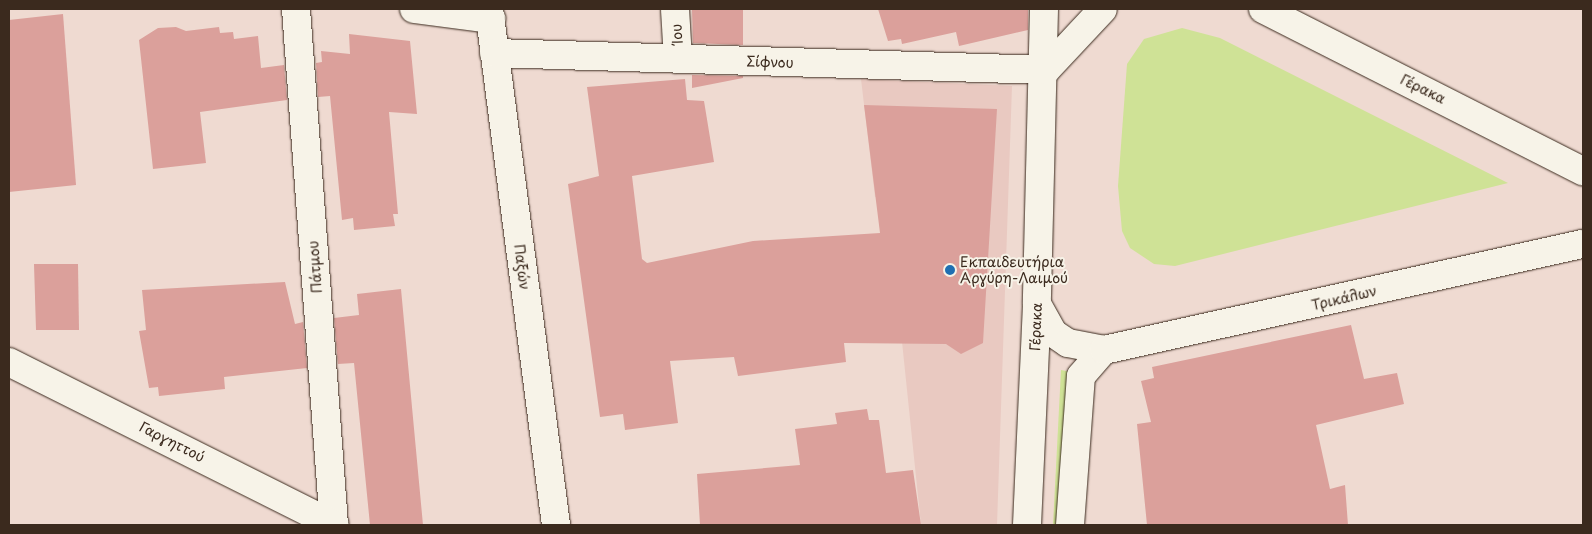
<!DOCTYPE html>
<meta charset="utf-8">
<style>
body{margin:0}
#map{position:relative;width:1592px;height:534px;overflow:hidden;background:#efdad1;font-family:"Playpen Sans",sans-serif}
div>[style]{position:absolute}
.built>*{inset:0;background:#e9c9c1}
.green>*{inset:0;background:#cfe296}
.building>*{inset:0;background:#dba09b}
.roads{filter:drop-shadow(0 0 1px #3b2a1e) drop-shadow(0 0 1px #3b2a1e)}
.minor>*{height:28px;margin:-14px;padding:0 14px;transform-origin:14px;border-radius:14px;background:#f7f3e8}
.tertiary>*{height:28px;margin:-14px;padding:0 14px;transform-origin:14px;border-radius:14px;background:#f7f3e8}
.dots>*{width:14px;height:14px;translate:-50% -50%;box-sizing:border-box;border:2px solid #f7f3e8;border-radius:50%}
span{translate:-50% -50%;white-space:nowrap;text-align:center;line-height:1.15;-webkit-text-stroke:4px #f7f3e8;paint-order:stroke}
.street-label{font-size:14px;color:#3b2a1e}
.poi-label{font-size:14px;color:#3b2a1e}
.left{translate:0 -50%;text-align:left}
.frame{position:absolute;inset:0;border:10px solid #3b2a1e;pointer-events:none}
</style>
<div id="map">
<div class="built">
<div style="clip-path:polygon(861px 79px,1012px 86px,997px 525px,921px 525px,887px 197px,875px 197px)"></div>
</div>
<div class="green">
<div style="clip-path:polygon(1182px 28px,1220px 38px,1508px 183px,1175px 266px,1154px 264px,1130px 248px,1122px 231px,1118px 186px,1127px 64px,1144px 39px)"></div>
<div style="clip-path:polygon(1061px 370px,1072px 372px,1062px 525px,1053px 525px)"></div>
</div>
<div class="building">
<div style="clip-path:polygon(692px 9px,743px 9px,743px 45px,693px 43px)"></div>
<div style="clip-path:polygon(878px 9px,1028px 9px,1028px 30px,959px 46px,956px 32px,902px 44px,901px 39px,888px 41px)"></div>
<div style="clip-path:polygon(63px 14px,76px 185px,9px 192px,9px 20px)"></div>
<div style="clip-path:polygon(176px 27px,186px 31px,219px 27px,220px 33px,233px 32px,234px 39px,258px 36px,261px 68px,284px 65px,287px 100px,200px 112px,206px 163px,153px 169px,139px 40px,158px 28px)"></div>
<div style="clip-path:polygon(349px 34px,410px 41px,417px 114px,389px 112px,398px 214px,393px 214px,395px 226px,354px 230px,353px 218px,342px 220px,330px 96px,318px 97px,316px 63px,322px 62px,321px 51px,350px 54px)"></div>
<div style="clip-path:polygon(692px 75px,743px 76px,743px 78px,692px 88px)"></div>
<div style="clip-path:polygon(685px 79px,687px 100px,704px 101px,714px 162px,632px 176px,642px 259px,647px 263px,753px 241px,880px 233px,864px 105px,997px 109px,983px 343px,961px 354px,946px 344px,844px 343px,846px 362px,738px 376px,734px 357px,670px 361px,678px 423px,625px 430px,623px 414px,600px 417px,568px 184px,599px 176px,587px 87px)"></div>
<div style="clip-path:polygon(34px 264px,78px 264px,79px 330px,36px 330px)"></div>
<div style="clip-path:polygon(285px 282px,295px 324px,303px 322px,307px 368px,224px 377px,225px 389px,159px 396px,158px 387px,149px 388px,139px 331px,146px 330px,142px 290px)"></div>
<div style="clip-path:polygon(401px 289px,423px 525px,370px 525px,354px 363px,338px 364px,334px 318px,359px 315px,357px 294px)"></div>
<div style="clip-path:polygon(1351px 325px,1364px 379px,1397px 373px,1404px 404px,1316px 425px,1330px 489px,1345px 485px,1348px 525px,1147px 525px,1137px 424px,1151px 422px,1141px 381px,1154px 378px,1152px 367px)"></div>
<div style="clip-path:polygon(867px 409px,869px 420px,879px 420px,886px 473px,913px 470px,921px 525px,700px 525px,697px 474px,800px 465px,795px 429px,837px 424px,835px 413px)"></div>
</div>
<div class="roads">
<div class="minor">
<div style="left:296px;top:9px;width:517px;rotate:85.79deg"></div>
<div style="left:414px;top:9px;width:78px;rotate:7.4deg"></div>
<div style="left:489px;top:9px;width:520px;rotate:82.6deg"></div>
<div style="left:675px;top:9px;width:50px;rotate:86.6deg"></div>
<div style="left:494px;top:53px;width:552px;rotate:1.76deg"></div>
<div style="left:9px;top:362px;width:364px;rotate:26.6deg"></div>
<div style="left:1027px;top:525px;width:221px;rotate:-87.4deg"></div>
<div style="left:1070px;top:525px;width:149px;rotate:-85.8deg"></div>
<div style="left:1081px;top:376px;width:35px;rotate:-49deg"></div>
</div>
<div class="tertiary">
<div style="left:1044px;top:9px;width:295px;rotate:91.4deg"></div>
<div style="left:1037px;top:304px;width:33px;rotate:61deg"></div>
<div style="left:1053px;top:333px;width:18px;rotate:34deg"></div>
<div style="left:1068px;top:343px;width:37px;rotate:11deg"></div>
<div style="left:1104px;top:350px;width:491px;rotate:-12.5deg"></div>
<div style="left:1263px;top:9px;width:359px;rotate:26.9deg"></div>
<div style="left:1046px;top:70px;width:83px;rotate:-46.9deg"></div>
</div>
</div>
<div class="dots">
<div style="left:950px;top:270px;background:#1f6fb2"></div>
</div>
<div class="street-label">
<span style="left:677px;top:34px;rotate:-94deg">Ίου</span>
<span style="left:770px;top:62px;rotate:2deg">Σίφνου</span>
<span style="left:1423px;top:89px;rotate:26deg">Γέρακα</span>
<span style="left:315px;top:267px;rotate:-94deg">Πάτμου</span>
<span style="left:522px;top:267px;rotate:83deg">Παξών</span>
<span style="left:1344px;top:298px;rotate:-13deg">Τρικάλων</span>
<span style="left:1036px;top:327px;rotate:-88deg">Γέρακα</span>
<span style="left:172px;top:442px;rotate:27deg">Γαργηττού</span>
</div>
<div class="poi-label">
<span class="left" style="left:960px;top:270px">Εκπαιδευτήρια<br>Αργύρη-Λαιμού</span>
</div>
<div class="frame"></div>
</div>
